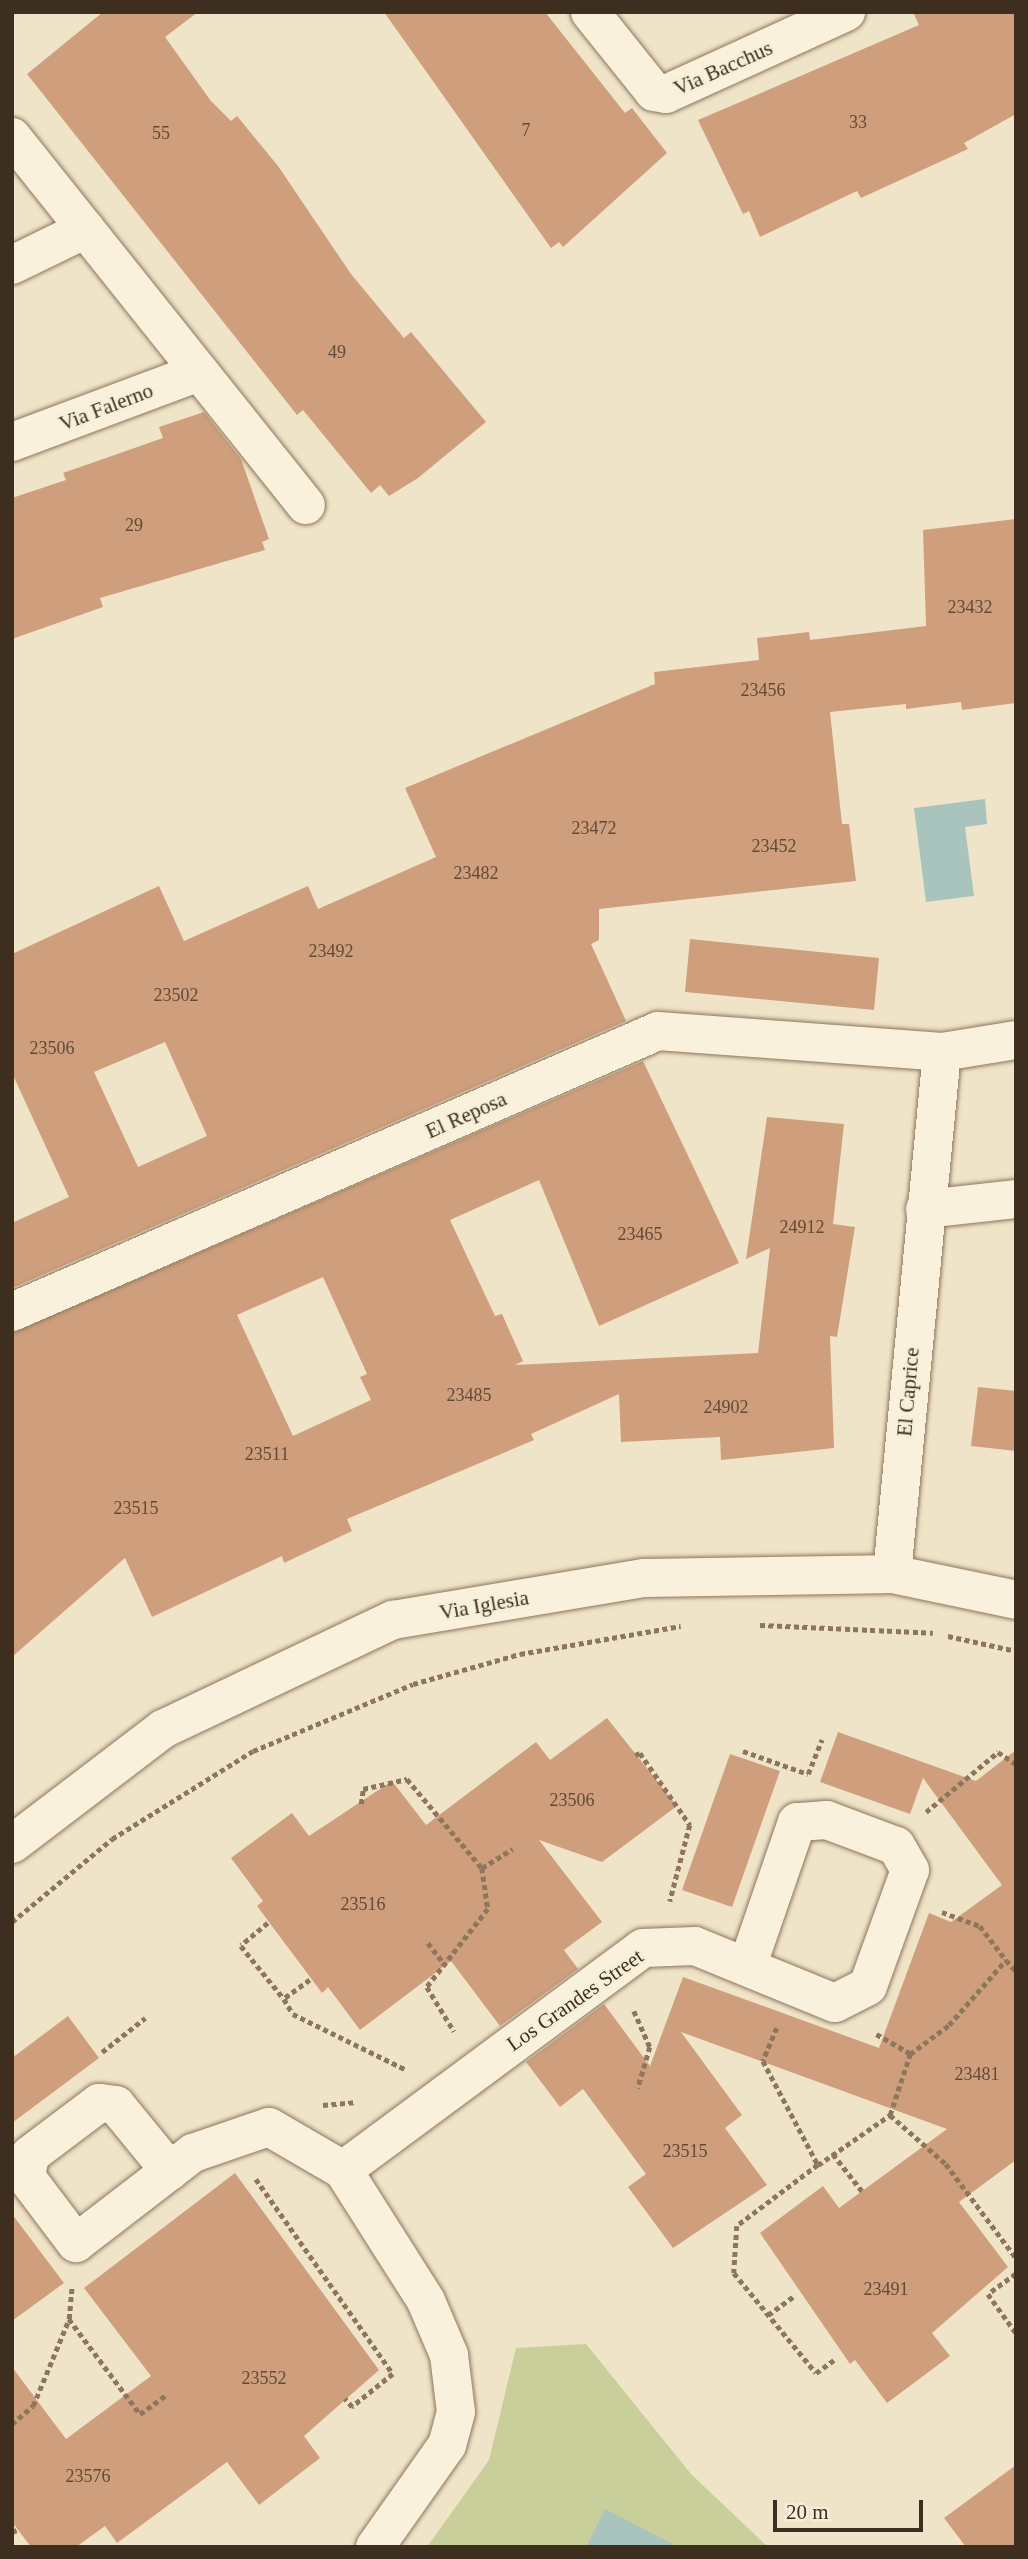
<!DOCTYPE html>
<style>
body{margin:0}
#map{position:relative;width:1028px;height:2559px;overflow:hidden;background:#f0e4c8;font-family:"Times New Roman",serif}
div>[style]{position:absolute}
.green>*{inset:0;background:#c9cf9b}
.water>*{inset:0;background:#a9c4bc}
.building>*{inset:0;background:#cf9f7d}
.path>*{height:4.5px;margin-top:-2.25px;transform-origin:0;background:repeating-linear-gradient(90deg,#8d765c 0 5px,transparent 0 8.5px)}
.roads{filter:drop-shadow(0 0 2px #8d765c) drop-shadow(0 0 2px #8d765c)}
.minor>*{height:38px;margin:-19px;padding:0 19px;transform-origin:19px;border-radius:19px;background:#faf1dc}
.tertiary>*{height:38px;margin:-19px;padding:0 19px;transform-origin:19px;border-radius:19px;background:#faf1dc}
span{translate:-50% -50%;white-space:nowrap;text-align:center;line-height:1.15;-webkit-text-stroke:5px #f7eed8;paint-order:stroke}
.number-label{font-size:18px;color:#624a37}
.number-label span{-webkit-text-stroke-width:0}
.street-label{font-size:21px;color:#3d2e20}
.frame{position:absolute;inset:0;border:14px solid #3d2e20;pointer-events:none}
.scale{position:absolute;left:773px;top:2500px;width:150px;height:32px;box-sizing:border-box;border:4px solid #3d2e20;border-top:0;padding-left:9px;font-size:21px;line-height:24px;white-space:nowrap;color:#3d2e20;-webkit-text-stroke:5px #f7eed8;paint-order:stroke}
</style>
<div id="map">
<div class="green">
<div style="clip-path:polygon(586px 2344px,691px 2474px,768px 2547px,427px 2547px,489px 2460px,516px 2348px)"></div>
</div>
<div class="water">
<div style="clip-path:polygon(985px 799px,987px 824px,965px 827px,974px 896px,926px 902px,914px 808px)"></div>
<div style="clip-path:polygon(605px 2509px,679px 2547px,586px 2547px)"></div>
</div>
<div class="building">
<div style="clip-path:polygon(103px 12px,198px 12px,165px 37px,211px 101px,231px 121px,237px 116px,278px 166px,351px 274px,404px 338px,411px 332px,486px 422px,418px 478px,389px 496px,380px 485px,371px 493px,303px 410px,297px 415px,27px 74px)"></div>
<div style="clip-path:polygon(384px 12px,545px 12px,625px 113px,632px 108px,667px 153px,563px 247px,559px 242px,551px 248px)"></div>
<div style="clip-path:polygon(913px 12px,1016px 12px,1016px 114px,964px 143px,968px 149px,861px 198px,857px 191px,760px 237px,749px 211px,743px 214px,698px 120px,919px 25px)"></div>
<div style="clip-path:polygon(204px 412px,241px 459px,269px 539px,262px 542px,265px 550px,100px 598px,103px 607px,12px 639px,12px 498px,66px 480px,63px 473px,163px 438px,159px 427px)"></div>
<div style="clip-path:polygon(evenodd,1016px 519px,1016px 703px,962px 710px,961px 702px,906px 709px,906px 704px,830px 712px,842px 824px,849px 824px,856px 881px,599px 909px,599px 940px,591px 944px,626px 1021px,12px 1288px,12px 1223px,69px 1197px,12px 1073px,12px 954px,159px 886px,184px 941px,308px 886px,318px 909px,436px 857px,405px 788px,655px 684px,654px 672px,759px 660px,757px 638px,809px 632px,810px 640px,926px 626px,923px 530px,1016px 519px,165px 1042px,207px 1136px,138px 1167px,94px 1072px,165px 1042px)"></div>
<div style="clip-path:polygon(690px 939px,879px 958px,874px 1010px,685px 992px)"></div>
<div style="clip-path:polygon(evenodd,643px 1061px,739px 1263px,599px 1326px,539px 1180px,450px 1220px,495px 1316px,502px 1314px,523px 1361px,515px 1365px,758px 1353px,770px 1248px,746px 1259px,767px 1117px,844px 1124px,833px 1224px,855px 1227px,837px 1337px,830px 1336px,834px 1448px,721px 1460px,720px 1437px,621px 1442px,619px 1394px,531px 1434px,534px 1440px,347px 1519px,352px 1531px,284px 1563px,282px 1556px,152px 1617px,125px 1558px,12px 1657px,12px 1333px,643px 1061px,323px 1277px,367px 1374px,360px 1377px,371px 1400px,293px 1436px,237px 1315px,323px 1277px)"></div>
<div style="clip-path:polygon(978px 1387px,1016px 1391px,1016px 1451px,971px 1446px)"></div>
<div style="clip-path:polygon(607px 1718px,677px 1806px,602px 1862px,539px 1840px,602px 1922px,564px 1950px,578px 1969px,500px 2026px,451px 1961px,360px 2030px,328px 1987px,322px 1993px,257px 1906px,263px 1901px,231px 1858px,292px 1813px,309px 1836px,392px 1781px,426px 1825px,536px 1742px,550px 1760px)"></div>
<div style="clip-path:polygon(838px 1732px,976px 1781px,1016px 1750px,1016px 2160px,959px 2202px,1008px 2267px,932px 2333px,950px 2356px,887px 2403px,855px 2360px,850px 2364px,760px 2233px,823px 2186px,839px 2208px,947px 2129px,681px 2032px,742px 2115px,725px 2128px,767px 2185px,673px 2248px,628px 2187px,646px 2174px,583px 2089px,560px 2107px,526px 2062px,604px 2004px,650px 2066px,683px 1977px,879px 2048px,929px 1913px,951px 1922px,1002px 1885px,923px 1778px,910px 1814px,820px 1782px)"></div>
<div style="clip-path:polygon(730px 1754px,780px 1771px,732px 1907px,682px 1890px)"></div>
<div style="clip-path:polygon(68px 2016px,99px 2058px,12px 2123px,12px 2058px)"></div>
<div style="clip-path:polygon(235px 2173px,379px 2370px,304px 2436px,320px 2458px,259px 2505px,227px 2462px,117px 2543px,105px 2526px,76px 2547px,31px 2547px,12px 2522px,12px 2367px,66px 2439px,151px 2376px,84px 2288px)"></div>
<div style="clip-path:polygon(12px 2214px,64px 2283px,12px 2321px)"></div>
<div style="clip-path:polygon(1016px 2465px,1016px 2547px,966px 2547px,944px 2518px)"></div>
</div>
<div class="path">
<div style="left:760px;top:1625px;width:173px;rotate:2.6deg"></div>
<div style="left:948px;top:1636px;width:70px;rotate:12.4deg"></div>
<div style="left:743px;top:1751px;width:69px;rotate:19.5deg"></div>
<div style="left:808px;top:1774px;width:37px;rotate:-68deg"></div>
<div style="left:635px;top:1755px;width:5px;rotate:-22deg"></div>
<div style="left:640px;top:1753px;width:88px;rotate:55.2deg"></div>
<div style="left:690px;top:1825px;width:79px;rotate:104.7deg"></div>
<div style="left:361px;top:1804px;width:15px;rotate:-82deg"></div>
<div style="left:363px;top:1789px;width:45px;rotate:-12.8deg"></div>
<div style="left:407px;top:1779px;width:116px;rotate:49.9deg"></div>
<div style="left:482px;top:1868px;width:41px;rotate:81.7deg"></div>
<div style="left:488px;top:1909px;width:99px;rotate:128deg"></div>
<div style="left:427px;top:1987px;width:52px;rotate:58.5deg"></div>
<div style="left:926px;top:1812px;width:94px;rotate:-39.8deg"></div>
<div style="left:998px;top:1752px;width:22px;rotate:34deg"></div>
<div style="left:482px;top:1868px;width:36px;rotate:-32deg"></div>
<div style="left:942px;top:1912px;width:40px;rotate:20.2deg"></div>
<div style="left:980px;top:1926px;width:43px;rotate:52.6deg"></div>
<div style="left:12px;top:1922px;width:130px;rotate:-39.7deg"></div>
<div style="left:112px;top:1839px;width:166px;rotate:-32deg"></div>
<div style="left:253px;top:1751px;width:173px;rotate:-22.7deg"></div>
<div style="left:413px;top:1684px;width:111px;rotate:-15.7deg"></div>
<div style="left:520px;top:1654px;width:163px;rotate:-9.9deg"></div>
<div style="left:268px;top:1923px;width:35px;rotate:140deg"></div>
<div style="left:241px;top:1946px;width:68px;rotate:50.9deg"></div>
<div style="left:428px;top:1943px;width:28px;rotate:52deg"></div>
<div style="left:310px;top:1980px;width:32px;rotate:144deg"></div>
<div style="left:284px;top:1999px;width:17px;rotate:59deg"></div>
<div style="left:293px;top:2014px;width:125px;rotate:26.2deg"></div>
<div style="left:634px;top:2011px;width:39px;rotate:66deg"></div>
<div style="left:650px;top:2047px;width:43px;rotate:106.3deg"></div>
<div style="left:777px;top:2028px;width:36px;rotate:113deg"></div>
<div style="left:763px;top:2061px;width:118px;rotate:62.1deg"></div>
<div style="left:818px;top:2165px;width:101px;rotate:143deg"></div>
<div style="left:737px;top:2226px;width:47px;rotate:93.7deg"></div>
<div style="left:734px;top:2273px;width:129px;rotate:50.6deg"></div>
<div style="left:816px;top:2373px;width:22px;rotate:-36deg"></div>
<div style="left:102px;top:2052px;width:55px;rotate:-38.3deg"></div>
<div style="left:910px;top:2054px;width:49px;rotate:-36.6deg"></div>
<div style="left:949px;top:2025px;width:86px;rotate:-48.8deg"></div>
<div style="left:1006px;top:1960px;width:15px;rotate:48deg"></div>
<div style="left:323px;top:2105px;width:33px;rotate:-5deg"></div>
<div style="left:890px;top:2115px;width:74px;rotate:41.2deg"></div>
<div style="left:946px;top:2164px;width:117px;rotate:53.3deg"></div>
<div style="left:833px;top:2154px;width:47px;rotate:51.9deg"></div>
<div style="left:818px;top:2165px;width:88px;rotate:-34.8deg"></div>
<div style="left:890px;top:2115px;width:64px;rotate:-71.8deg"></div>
<div style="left:910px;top:2054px;width:39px;rotate:-150deg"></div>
<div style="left:256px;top:2179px;width:238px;rotate:54.9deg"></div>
<div style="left:393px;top:2374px;width:53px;rotate:141.2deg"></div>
<div style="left:352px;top:2407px;width:11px;rotate:-131deg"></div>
<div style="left:1016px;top:2274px;width:34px;rotate:144deg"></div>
<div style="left:988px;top:2294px;width:48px;rotate:54.3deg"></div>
<div style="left:768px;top:2315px;width:32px;rotate:-36deg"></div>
<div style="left:69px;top:2319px;width:119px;rotate:53.2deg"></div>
<div style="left:140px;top:2414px;width:32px;rotate:-36deg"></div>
<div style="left:12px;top:2424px;width:28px;rotate:-41deg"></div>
<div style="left:33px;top:2406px;width:94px;rotate:-67.5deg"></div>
<div style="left:69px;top:2319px;width:33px;rotate:-85deg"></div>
<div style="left:12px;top:2532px;width:5px;rotate:-22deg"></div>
</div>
<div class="roads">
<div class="minor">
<div style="left:590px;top:12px;width:102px;rotate:51.3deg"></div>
<div style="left:654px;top:92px;width:12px;rotate:9deg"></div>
<div style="left:666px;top:94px;width:198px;rotate:-24.5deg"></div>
<div style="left:12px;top:137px;width:471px;rotate:51.4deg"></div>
<div style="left:12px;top:265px;width:82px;rotate:-25.9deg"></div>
<div style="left:12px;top:442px;width:200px;rotate:-20.5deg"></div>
<div style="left:925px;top:1209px;width:92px;rotate:-6.3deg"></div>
<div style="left:12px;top:1312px;width:704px;rotate:-23.51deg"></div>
<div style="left:658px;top:1031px;width:285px;rotate:4.2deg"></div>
<div style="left:942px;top:1052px;width:75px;rotate:-9.2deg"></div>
<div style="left:892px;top:1574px;width:524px;rotate:-84.53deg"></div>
<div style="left:343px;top:2170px;width:155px;rotate:57.6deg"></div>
<div style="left:426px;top:2301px;width:59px;rotate:66.9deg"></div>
<div style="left:449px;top:2355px;width:57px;rotate:83deg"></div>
<div style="left:456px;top:2412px;width:34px;rotate:105deg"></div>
<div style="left:447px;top:2445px;width:125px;rotate:125.2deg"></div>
<div style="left:170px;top:2171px;width:85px;rotate:-129.3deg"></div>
<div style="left:116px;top:2105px;width:17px;rotate:-173deg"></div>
<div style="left:99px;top:2103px;width:86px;rotate:143deg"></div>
<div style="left:30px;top:2155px;width:22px;rotate:100deg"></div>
<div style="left:26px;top:2177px;width:83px;rotate:52.9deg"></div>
<div style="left:76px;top:2243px;width:148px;rotate:-37.6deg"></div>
<div style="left:193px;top:2153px;width:80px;rotate:-18.9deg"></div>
<div style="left:269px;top:2127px;width:86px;rotate:30.2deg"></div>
<div style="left:343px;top:2170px;width:373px;rotate:-36.5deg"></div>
<div style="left:643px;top:1948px;width:52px;rotate:-2.2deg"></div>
<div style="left:695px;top:1946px;width:151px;rotate:22.2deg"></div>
<div style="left:835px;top:2003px;width:37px;rotate:-27deg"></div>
<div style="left:868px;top:1986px;width:123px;rotate:-70.1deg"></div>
<div style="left:910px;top:1870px;width:28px;rotate:-120deg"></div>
<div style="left:896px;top:1846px;width:74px;rotate:-159.4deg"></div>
<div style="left:827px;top:1820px;width:30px;rotate:176deg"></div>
<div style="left:797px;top:1822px;width:150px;rotate:109deg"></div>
</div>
<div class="tertiary">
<div style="left:12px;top:1844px;width:190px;rotate:-37.3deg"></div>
<div style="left:163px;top:1729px;width:255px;rotate:-25.4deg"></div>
<div style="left:393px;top:1620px;width:254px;rotate:-9.5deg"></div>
<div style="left:644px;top:1578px;width:248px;rotate:-0.9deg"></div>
<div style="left:892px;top:1574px;width:127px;rotate:11.8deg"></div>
</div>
</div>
<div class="number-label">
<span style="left:858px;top:122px">33</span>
<span style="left:526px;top:130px">7</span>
<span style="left:161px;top:133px">55</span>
<span style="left:337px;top:352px">49</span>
<span style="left:134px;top:525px">29</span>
<span style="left:970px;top:607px">23432</span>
<span style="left:763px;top:690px">23456</span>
<span style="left:594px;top:828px">23472</span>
<span style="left:774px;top:846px">23452</span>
<span style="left:476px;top:873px">23482</span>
<span style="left:331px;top:951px">23492</span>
<span style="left:176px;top:995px">23502</span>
<span style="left:52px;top:1048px">23506</span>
<span style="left:802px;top:1227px">24912</span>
<span style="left:640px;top:1234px">23465</span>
<span style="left:469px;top:1395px">23485</span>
<span style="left:726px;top:1407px">24902</span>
<span style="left:267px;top:1454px">23511</span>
<span style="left:136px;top:1508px">23515</span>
<span style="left:572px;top:1800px">23506</span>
<span style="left:363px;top:1904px">23516</span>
<span style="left:977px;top:2074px">23481</span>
<span style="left:685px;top:2151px">23515</span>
<span style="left:886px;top:2289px">23491</span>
<span style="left:264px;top:2378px">23552</span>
<span style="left:88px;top:2476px">23576</span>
</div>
<div class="street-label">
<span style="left:723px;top:68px;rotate:-24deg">Via Bacchus</span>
<span style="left:106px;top:407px;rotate:-21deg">Via Falerno</span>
<span style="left:466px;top:1115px;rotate:-24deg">El Reposa</span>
<span style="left:908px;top:1392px;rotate:-85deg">El Caprice</span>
<span style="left:484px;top:1605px;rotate:-10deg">Via Iglesia</span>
<span style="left:575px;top:2000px;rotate:-35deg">Los Grandes Street</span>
</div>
<div class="frame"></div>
<div class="scale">20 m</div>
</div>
